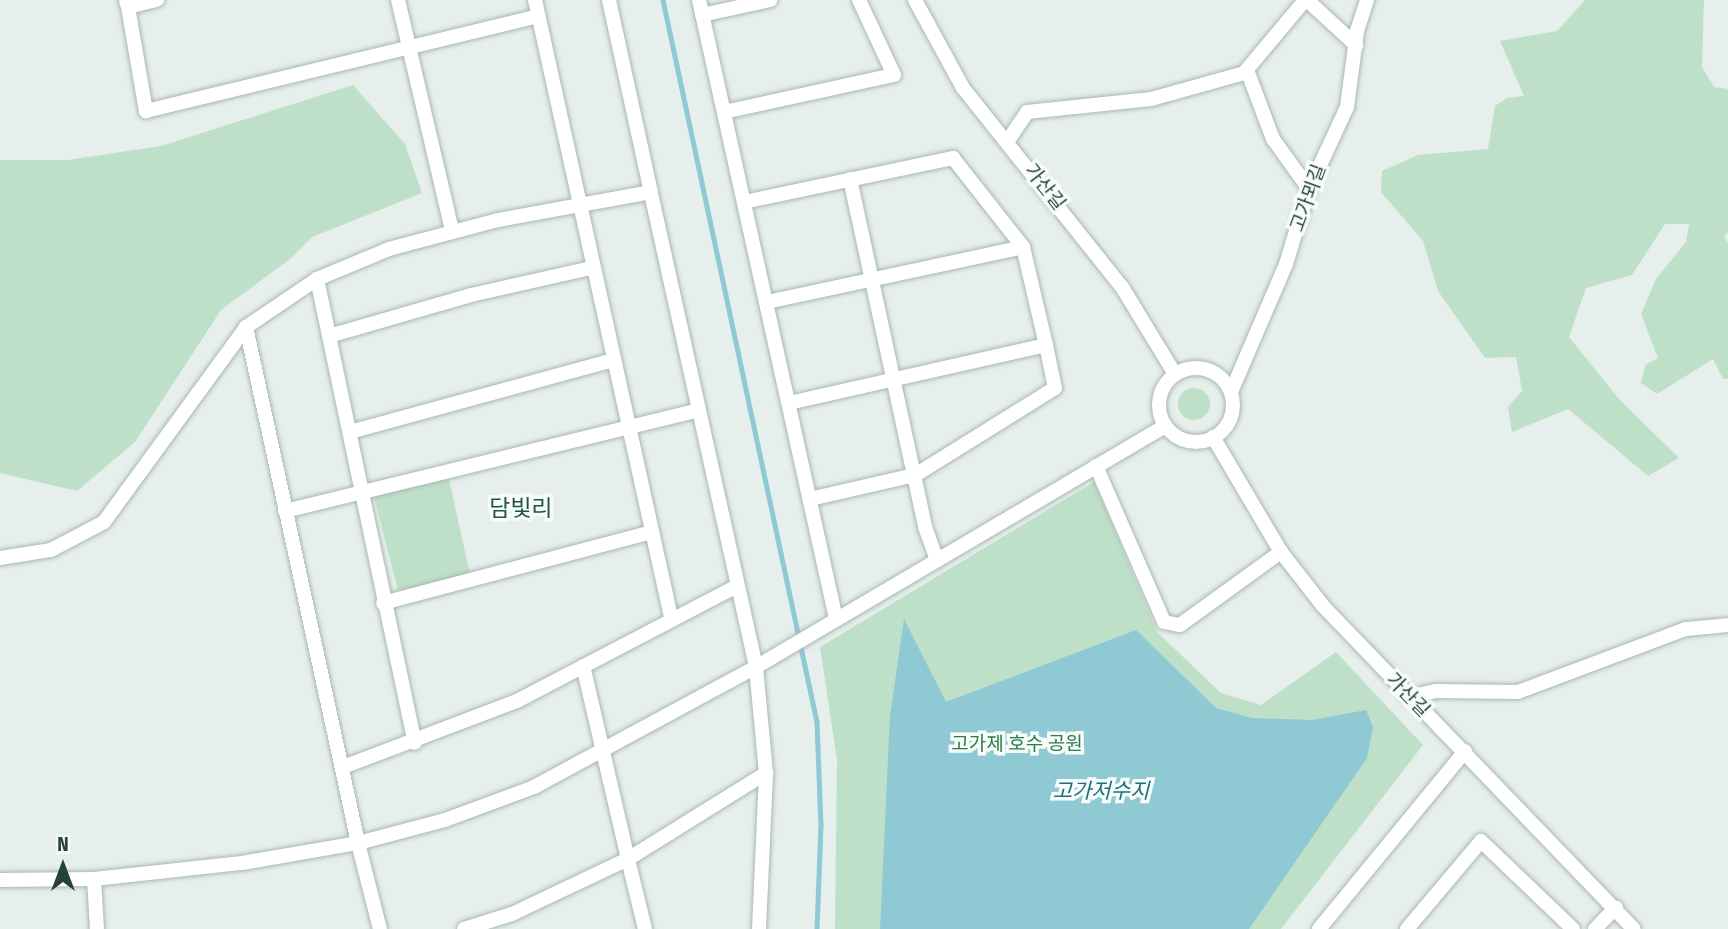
<!DOCTYPE html>
<meta charset="utf-8">
<style>
body{margin:0}
#map{position:relative;width:1728px;height:929px;overflow:hidden;background:#e6efeb;font-family:"Fira Sans Condensed","Noto Sans KR",sans-serif}
div>[style]{position:absolute}
.green>*{inset:0;background:#bfe0c8}
.round{border-radius:50%}
.water>*{inset:0;background:#8ec9d4}
.stream>*{height:4.5px;margin:-2.25px;padding:0 2.25px;transform-origin:2.25px;border-radius:2.25px;background:#8ec9d4}
.roads{filter:drop-shadow(0 0 2px #a8b8b2) drop-shadow(0 0 2px #a8b8b2)}
.minor>*{height:14px;margin:-7px;padding:0 7px;transform-origin:7px;border-radius:7px;background:#fff}
.minor>.ring{margin:-7px;padding:0;box-sizing:content-box;background:none;border:14px solid #fff;border-radius:50%}
span{translate:-50% -50%;white-space:nowrap;text-align:center;line-height:1.15;-webkit-text-stroke:7px #f7fbf9;paint-order:stroke}
.street-label{font-size:19px;color:#24423a}
.park-label{font-size:19px;color:#2d7a4b}
.water-label{font-size:21px;color:#1c6f80;font-style:italic}
.quarter-label{font-size:23px;color:#1f5548}
.north{position:absolute;left:28px;top:831px;width:70px;height:70px;-webkit-text-stroke:5px #f7fbf9;paint-order:stroke;rotate:0deg;font-size:19px;font-weight:700;line-height:28px;text-align:center;color:#24423a}
.north::after{content:'';display:block;margin:auto;width:24px;height:32px;background:#24423a;clip-path:polygon(50% 0,100% 100%,50% 72%,0 100%)}
</style>
<div id="map">
<div class="green">
<div style="clip-path:polygon(1585px 0,1704px 0,1702px 67px,1714px 87px,1728px 89px,1728px 232px,1724px 237px,1728px 243px,1728px 379px,1723px 379px,1713px 359px,1657px 394px,1641px 383px,1645px 365px,1658px 358px,1641px 314px,1656px 279px,1686px 242px,1689px 224px,1665px 224px,1632px 275px,1586px 288px,1569px 337px,1619px 399px,1679px 458px,1648px 476px,1568px 409px,1512px 432px,1508px 407px,1522px 391px,1516px 357px,1485px 358px,1438px 291px,1423px 241px,1381px 192px,1382px 171px,1418px 155px,1488px 149px,1495px 106px,1507px 98px,1524px 96px,1500px 41px,1557px 31px)"></div>
<div style="clip-path:polygon(353px 85px,405px 144px,422px 193px,312px 237px,290px 259px,221px 310px,135px 442px,77px 491px,0 473px,0 160px,68px 160px,161px 146px)"></div>
<div class="round" style="left:1178px;top:388px;width:32px;height:32px"></div>
<div style="clip-path:polygon(449px 479px,471px 579px,399px 595px,374px 496px)"></div>
<div style="clip-path:polygon(1094px 482px,1158px 633px,1221px 693px,1261px 705px,1336px 652px,1423px 745px,1281px 929px,835px 929px,837px 760px,820px 647px)"></div>
</div>
<div class="water">
<div style="clip-path:polygon(904px 619px,946px 702px,1136px 630px,1216px 708px,1252px 718px,1312px 720px,1366px 710px,1373px 727px,1367px 758px,1249px 929px,880px 929px,890px 716px)"></div>
</div>
<div class="stream">
<div style="left:663px;top:0;width:738px;rotate:77.96deg"></div>
<div style="left:817px;top:722px;width:103px;rotate:87.8deg"></div>
<div style="left:821px;top:825px;width:104px;rotate:92.2deg"></div>
</div>
<div class="roads">
<div class="minor">
<div style="left:398px;top:0;width:237px;rotate:76.8deg"></div>
<div style="left:535px;top:0;width:632px;rotate:77.57deg"></div>
<div style="left:609px;top:0;width:197px;rotate:77.7deg"></div>
<div style="left:699px;top:0;width:634px;rotate:77.52deg"></div>
<div style="left:915px;top:0;width:100px;rotate:61.4deg"></div>
<div style="left:963px;top:88px;width:255px;rotate:51.4deg"></div>
<div style="left:1122px;top:287px;width:102px;rotate:58.7deg"></div>
<div style="left:1307px;top:0;width:67px;rotate:42.6deg"></div>
<div style="left:126px;top:1px;width:6px;rotate:72deg"></div>
<div style="left:128px;top:7px;width:30px;rotate:-14deg"></div>
<div style="left:128px;top:7px;width:106px;rotate:80.2deg"></div>
<div style="left:146px;top:111px;width:403px;rotate:-13.6deg"></div>
<div style="left:702px;top:15px;width:70px;rotate:-12.4deg"></div>
<div style="left:1247px;top:70px;width:74px;rotate:69.4deg"></div>
<div style="left:1273px;top:139px;width:62px;rotate:54.2deg"></div>
<div style="left:724px;top:112px;width:174px;rotate:-12.3deg"></div>
<div style="left:894px;top:75px;width:83px;rotate:-115deg"></div>
<div style="left:1009px;top:139px;width:32px;rotate:-56deg"></div>
<div style="left:1027px;top:112px;width:125px;rotate:-6deg"></div>
<div style="left:1151px;top:99px;width:97px;rotate:-15.6deg"></div>
<div style="left:1244px;top:73px;width:95px;rotate:-50.1deg"></div>
<div style="left:850px;top:179px;width:356px;rotate:77.8deg"></div>
<div style="left:925px;top:527px;width:35px;rotate:70deg"></div>
<div style="left:744px;top:202px;width:214px;rotate:-11.9deg"></div>
<div style="left:953px;top:158px;width:113px;rotate:51.8deg"></div>
<div style="left:317px;top:279px;width:474px;rotate:78.1deg"></div>
<div style="left:767px;top:302px;width:262px;rotate:-12.1deg"></div>
<div style="left:1023px;top:247px;width:101px;rotate:76.8deg"></div>
<div style="left:1046px;top:345px;width:44px;rotate:78.2deg"></div>
<div style="left:1055px;top:388px;width:165px;rotate:148.1deg"></div>
<div style="left:915px;top:475px;width:108px;rotate:167.1deg"></div>
<div style="left:329px;top:336px;width:148px;rotate:-16.1deg"></div>
<div style="left:471px;top:295px;width:123px;rotate:-12.7deg"></div>
<div class="ring" style="left:1159px;top:368px;width:60px;height:60px"></div>
<div style="left:1231px;top:392px;width:139px;rotate:-66.7deg"></div>
<div style="left:1286px;top:264px;width:78px;rotate:-73deg"></div>
<div style="left:1309px;top:189px;width:90px;rotate:-65.1deg"></div>
<div style="left:1347px;top:107px;width:77px;rotate:-82.5deg"></div>
<div style="left:1357px;top:31px;width:33px;rotate:-72deg"></div>
<div style="left:789px;top:403px;width:263px;rotate:-12.7deg"></div>
<div style="left:350px;top:432px;width:274px;rotate:-15.3deg"></div>
<div style="left:1213px;top:437px;width:134px;rotate:59.4deg"></div>
<div style="left:1281px;top:552px;width:68px;rotate:52.1deg"></div>
<div style="left:1323px;top:606px;width:448px;rotate:46.1deg"></div>
<div style="left:1096px;top:466px;width:170px;rotate:66.4deg"></div>
<div style="left:1164px;top:622px;width:16px;rotate:11deg"></div>
<div style="left:1180px;top:625px;width:125px;rotate:-35.9deg"></div>
<div style="left:285px;top:511px;width:426px;rotate:-13.7deg"></div>
<div style="left:0;top:558px;width:52px;rotate:-8.9deg"></div>
<div style="left:51px;top:550px;width:60px;rotate:-27.8deg"></div>
<div style="left:104px;top:522px;width:241px;rotate:-53.9deg"></div>
<div style="left:383px;top:603px;width:277px;rotate:-14.8deg"></div>
<div style="left:1408px;top:697px;width:29px;rotate:-12deg"></div>
<div style="left:1436px;top:691px;width:82px;rotate:0.7deg"></div>
<div style="left:1518px;top:692px;width:179px;rotate:-20.6deg"></div>
<div style="left:1686px;top:629px;width:42px;rotate:-5.4deg"></div>
<div style="left:343px;top:767px;width:186px;rotate:-20.8deg"></div>
<div style="left:517px;top:701px;width:248px;rotate:-27.6deg"></div>
<div style="left:94px;top:879px;width:50px;rotate:86.6deg"></div>
<div style="left:0;top:880px;width:94px;rotate:-0.6deg"></div>
<div style="left:94px;top:879px;width:149px;rotate:-6.2deg"></div>
<div style="left:242px;top:863px;width:118px;rotate:-9.8deg"></div>
<div style="left:358px;top:843px;width:90px;rotate:-14.8deg"></div>
<div style="left:445px;top:820px;width:95px;rotate:-20.3deg"></div>
<div style="left:534px;top:787px;width:252px;rotate:-28.4deg"></div>
<div style="left:756px;top:667px;width:486px;rotate:-102.5deg"></div>
<div style="left:651px;top:192px;width:156px;rotate:169.6deg"></div>
<div style="left:498px;top:220px;width:113px;rotate:165.1deg"></div>
<div style="left:389px;top:249px;width:78px;rotate:157.4deg"></div>
<div style="left:317px;top:279px;width:86px;rotate:145.9deg"></div>
<div style="left:246px;top:327px;width:528px;rotate:77.75deg"></div>
<div style="left:358px;top:843px;width:89px;rotate:75.7deg"></div>
<div style="left:464px;top:929px;width:50px;rotate:-17.4deg"></div>
<div style="left:512px;top:914px;width:128px;rotate:-25.4deg"></div>
<div style="left:628px;top:859px;width:198px;rotate:-103.1deg"></div>
<div style="left:645px;top:929px;width:72px;rotate:-103.7deg"></div>
<div style="left:628px;top:859px;width:163px;rotate:-31.9deg"></div>
<div style="left:759px;top:929px;width:156px;rotate:-87.4deg"></div>
<div style="left:766px;top:773px;width:106px;rotate:-95.4deg"></div>
<div style="left:756px;top:667px;width:475px;rotate:-30.5deg"></div>
<div style="left:1319px;top:929px;width:230px;rotate:-50.6deg"></div>
<div style="left:1407px;top:929px;width:115px;rotate:-49.9deg"></div>
<div style="left:1481px;top:841px;width:127px;rotate:43.7deg"></div>
<div style="left:1595px;top:929px;width:30px;rotate:-46deg"></div>
</div>
</div>
<div class="street-label">
<span style="left:1045px;top:187px;rotate:52deg">가산길</span>
<span style="left:1308px;top:198px;rotate:-70deg">고가뫼길</span>
<span style="left:1408px;top:695px;rotate:46deg">가산길</span>
</div>
<div class="park-label">
<span style="left:1017px;top:744px">고가제 호수 공원</span>
</div>
<div class="water-label">
<span style="left:1101px;top:791px">고가저수지</span>
</div>
<div class="quarter-label">
<span style="left:521px;top:508px">담빛리</span>
</div>
<div class="north">N</div>
</div>
